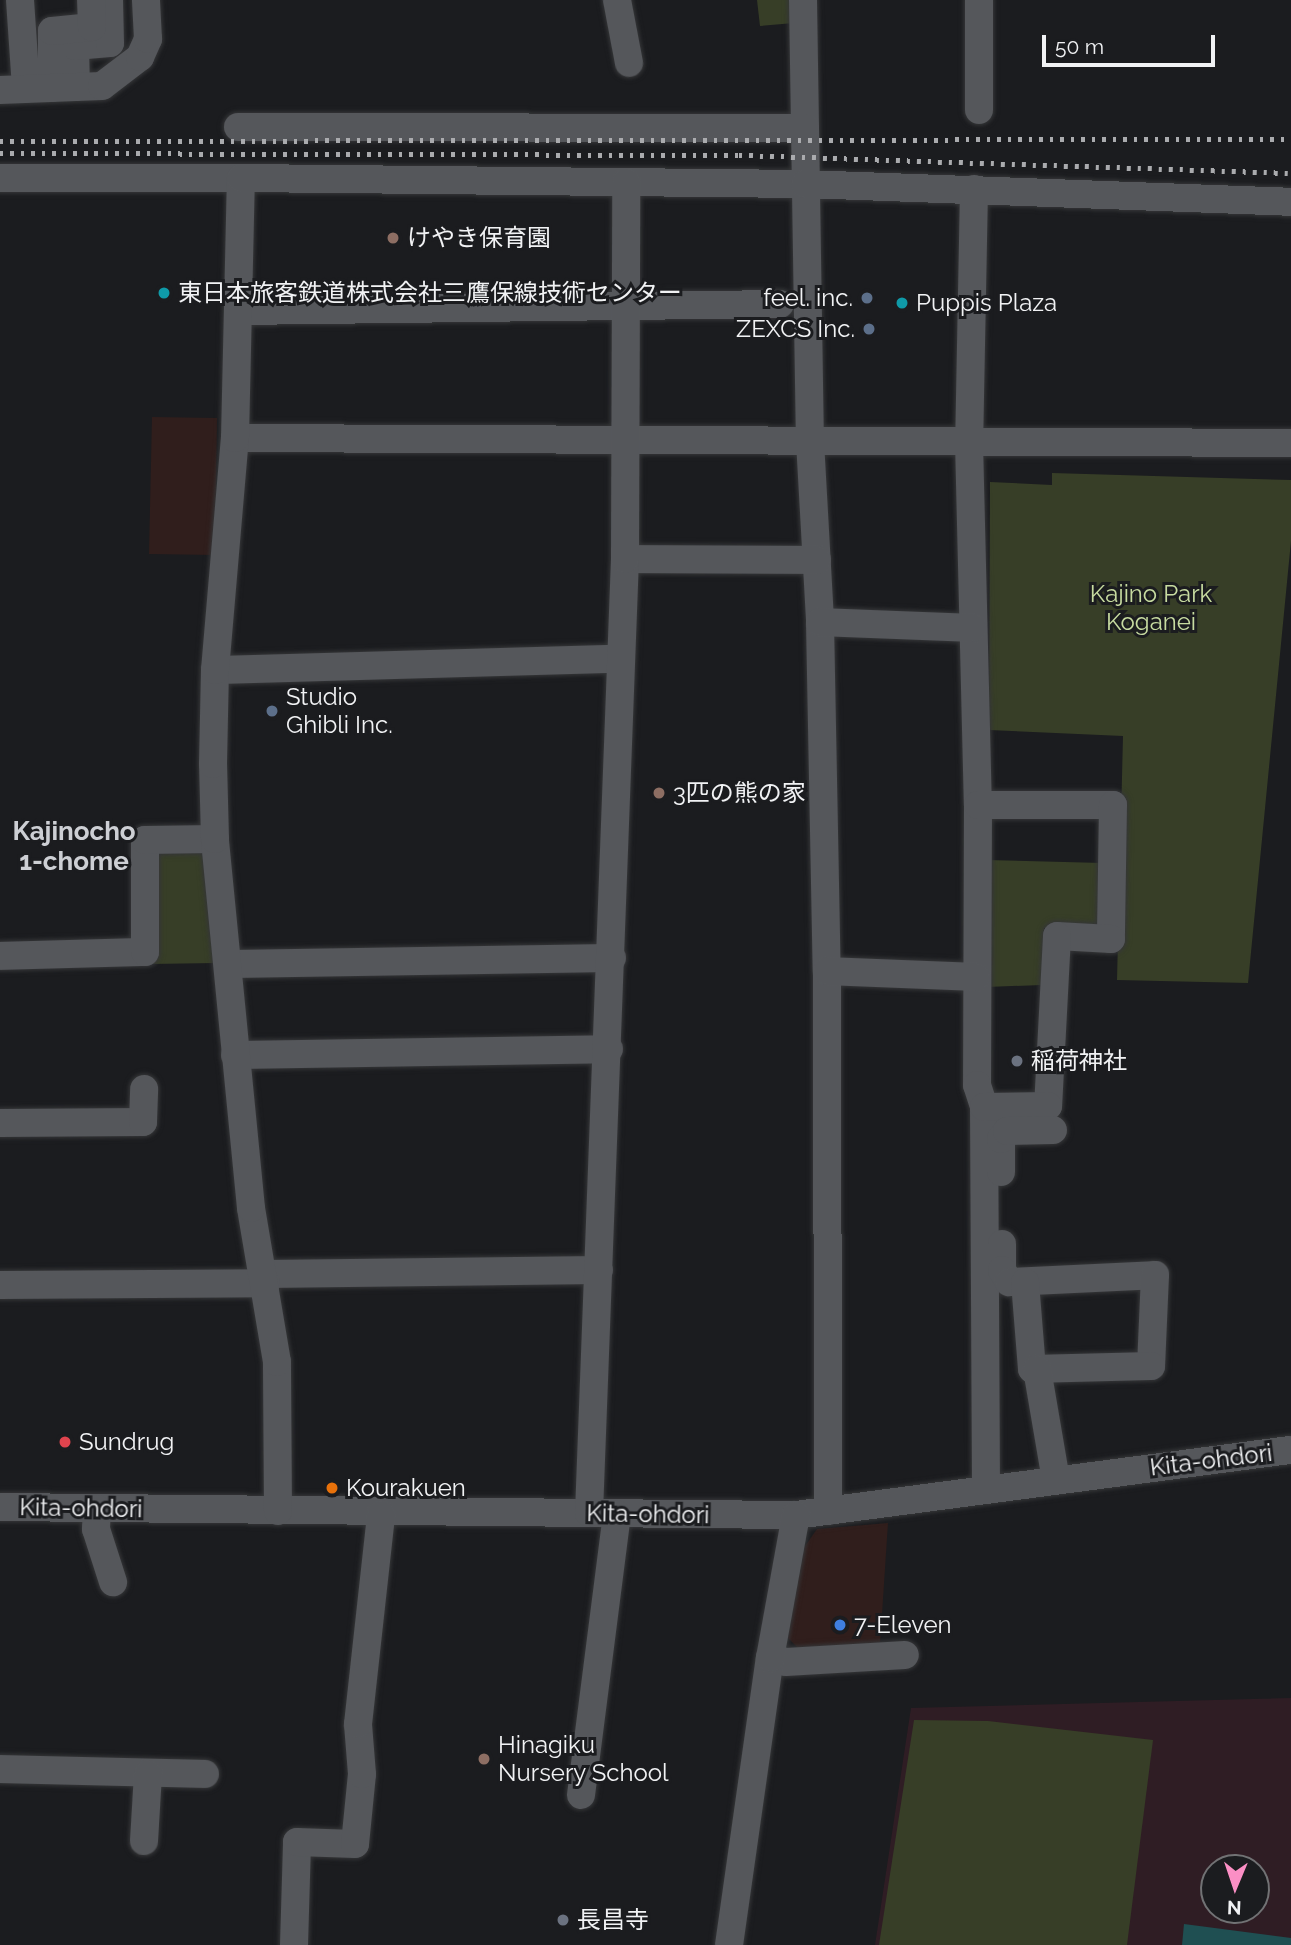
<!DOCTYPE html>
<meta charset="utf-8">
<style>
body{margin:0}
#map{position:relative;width:1291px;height:1945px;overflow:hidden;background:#1b1c1f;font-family:Raleway,"Noto Sans JP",sans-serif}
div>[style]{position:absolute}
.commercial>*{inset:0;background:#301e1c}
.education>*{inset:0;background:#2f1d24}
.green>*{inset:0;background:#373e27}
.water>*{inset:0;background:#1f4f52}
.roads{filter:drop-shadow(0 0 2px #353638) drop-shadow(0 0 2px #353638)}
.minor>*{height:28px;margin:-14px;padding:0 14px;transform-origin:14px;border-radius:14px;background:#55575b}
.rail>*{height:5px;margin-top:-2.5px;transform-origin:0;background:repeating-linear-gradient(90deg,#aaabae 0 3.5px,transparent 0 10.5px)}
.dots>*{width:19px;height:19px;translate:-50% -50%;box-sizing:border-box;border:4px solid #1b1c1f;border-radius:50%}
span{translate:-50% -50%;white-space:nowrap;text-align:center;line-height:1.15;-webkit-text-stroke:6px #1b1c1f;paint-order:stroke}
.poi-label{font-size:24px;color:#f1f2f4}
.left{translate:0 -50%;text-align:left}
.right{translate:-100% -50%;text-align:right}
.park-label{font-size:24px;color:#c7dba0}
.street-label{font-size:24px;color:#f1f2f4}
.neighbourhood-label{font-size:26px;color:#cdcfd4;font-weight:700}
.north{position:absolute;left:1200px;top:1854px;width:70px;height:70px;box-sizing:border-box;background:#1b1c1f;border:2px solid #717274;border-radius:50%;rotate:182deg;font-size:19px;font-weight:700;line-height:28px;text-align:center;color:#f1f2f4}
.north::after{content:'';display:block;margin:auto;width:24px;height:32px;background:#fb8fc5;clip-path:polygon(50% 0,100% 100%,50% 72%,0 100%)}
.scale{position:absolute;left:1042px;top:35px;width:173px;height:32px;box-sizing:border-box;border:4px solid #f1f2f4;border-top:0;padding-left:9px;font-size:21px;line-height:24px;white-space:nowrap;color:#f1f2f4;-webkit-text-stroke:5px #1b1c1f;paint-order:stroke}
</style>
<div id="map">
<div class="commercial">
<div style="clip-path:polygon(152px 417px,217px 418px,215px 555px,149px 554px)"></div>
<div style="clip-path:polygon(888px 1523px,880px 1645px,799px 1649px,788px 1638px,803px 1549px,817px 1529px)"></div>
</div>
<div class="education">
<div style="clip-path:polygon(evenodd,1291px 1698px,1291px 1945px,875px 1945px,911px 1708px,1291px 1698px,1214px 1868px,1256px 1868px,1256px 1910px,1214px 1910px,1214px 1868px)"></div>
</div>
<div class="green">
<div style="clip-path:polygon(757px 0,793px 0,794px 23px,760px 26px)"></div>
<div style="clip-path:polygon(1052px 473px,1291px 480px,1291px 541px,1248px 983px,1117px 980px,1123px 736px,989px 730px,990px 482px,1052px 485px)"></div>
<div style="clip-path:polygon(155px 853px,209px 853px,217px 963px,150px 964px)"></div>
<div style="clip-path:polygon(986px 860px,1103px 863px,1101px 931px,1044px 928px,1042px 985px,987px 987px)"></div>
<div style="clip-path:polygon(914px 1720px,988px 1721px,1153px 1740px,1127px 1945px,879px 1945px)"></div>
</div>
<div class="water">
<div style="clip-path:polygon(1184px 1924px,1291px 1938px,1291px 1945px,1182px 1945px)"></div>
</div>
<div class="roads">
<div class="minor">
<div style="left:20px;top:0;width:89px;rotate:86.1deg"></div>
<div style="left:617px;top:0;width:64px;rotate:79.2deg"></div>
<div style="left:803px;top:0;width:441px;rotate:89.1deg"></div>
<div style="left:810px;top:441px;width:181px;rotate:86.8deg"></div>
<div style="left:820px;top:622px;width:349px;rotate:88.9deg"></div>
<div style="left:827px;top:971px;width:540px;rotate:89.89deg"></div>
<div style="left:979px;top:0;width:110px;rotate:90deg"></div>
<div style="left:76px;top:87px;width:41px;rotate:-91.4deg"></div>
<div style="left:75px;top:46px;width:35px;rotate:-5deg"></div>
<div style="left:110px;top:43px;width:43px;rotate:-91.3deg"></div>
<div style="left:52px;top:88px;width:57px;rotate:-90deg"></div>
<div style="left:52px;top:31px;width:40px;rotate:-5.7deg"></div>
<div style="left:92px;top:27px;width:27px;rotate:-92deg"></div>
<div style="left:0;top:90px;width:102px;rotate:-2.2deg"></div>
<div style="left:102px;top:86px;width:48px;rotate:-37.3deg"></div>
<div style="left:140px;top:57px;width:20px;rotate:-66deg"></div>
<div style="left:148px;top:39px;width:39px;rotate:-93deg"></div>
<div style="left:238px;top:127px;width:567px;rotate:0.1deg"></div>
<div style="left:0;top:178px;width:241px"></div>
<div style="left:974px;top:189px;width:253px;rotate:91.1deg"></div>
<div style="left:969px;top:442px;width:363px;rotate:88.6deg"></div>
<div style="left:978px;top:805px;width:280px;rotate:90.2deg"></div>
<div style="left:977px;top:1085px;width:23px;rotate:72deg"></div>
<div style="left:984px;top:1107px;width:382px;rotate:89.7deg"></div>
<div style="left:239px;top:311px;width:541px;rotate:-0.74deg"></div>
<div style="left:235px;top:438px;width:1056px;rotate:0.27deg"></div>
<div style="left:625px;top:559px;width:192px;rotate:0.3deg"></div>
<div style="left:820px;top:622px;width:153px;rotate:2.2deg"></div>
<div style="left:215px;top:670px;width:404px;rotate:-1.6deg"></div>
<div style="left:978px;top:805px;width:135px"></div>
<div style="left:1113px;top:805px;width:134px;rotate:90.9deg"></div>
<div style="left:1111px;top:939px;width:54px;rotate:-176.8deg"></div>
<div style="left:1057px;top:936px;width:170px;rotate:93deg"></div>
<div style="left:1048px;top:1106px;width:64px;rotate:179.1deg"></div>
<div style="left:0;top:956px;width:145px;rotate:-1.6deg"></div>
<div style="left:145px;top:952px;width:112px;rotate:-90deg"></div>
<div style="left:145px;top:840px;width:70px;rotate:-0.8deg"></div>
<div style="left:230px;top:964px;width:382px;rotate:-0.9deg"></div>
<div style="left:827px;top:971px;width:149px;rotate:2.3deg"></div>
<div style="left:235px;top:1055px;width:374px;rotate:-0.9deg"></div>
<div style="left:0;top:1123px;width:143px;rotate:-0.4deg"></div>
<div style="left:143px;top:1122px;width:33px;rotate:-88deg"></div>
<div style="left:1001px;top:1172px;width:33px;rotate:-90deg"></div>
<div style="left:1001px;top:1139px;width:10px;rotate:-53deg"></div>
<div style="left:1007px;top:1131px;width:46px;rotate:-1.2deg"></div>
<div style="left:1002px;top:1244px;width:26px;rotate:90deg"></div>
<div style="left:1002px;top:1270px;width:14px;rotate:60deg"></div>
<div style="left:1009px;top:1282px;width:146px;rotate:-2.7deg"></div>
<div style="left:1155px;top:1275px;width:91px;rotate:92.5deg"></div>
<div style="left:1151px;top:1366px;width:119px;rotate:178.6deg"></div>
<div style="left:1032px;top:1369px;width:87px;rotate:-94.6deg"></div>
<div style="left:265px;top:1274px;width:334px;rotate:-0.7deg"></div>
<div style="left:0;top:1285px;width:266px;rotate:-0.4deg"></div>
<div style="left:1037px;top:1369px;width:113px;rotate:80.3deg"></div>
<div style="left:0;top:1507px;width:796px;rotate:0.58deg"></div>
<div style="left:796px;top:1515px;width:499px;rotate:-7.5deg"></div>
<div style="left:97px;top:1509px;width:20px;rotate:93deg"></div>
<div style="left:96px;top:1529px;width:56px;rotate:72.2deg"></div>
<div style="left:278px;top:1511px;width:149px;rotate:-90.4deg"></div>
<div style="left:277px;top:1362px;width:156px;rotate:-99.6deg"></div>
<div style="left:251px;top:1208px;width:371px;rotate:-95.6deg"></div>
<div style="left:215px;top:839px;width:75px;rotate:-91.5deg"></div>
<div style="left:213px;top:764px;width:94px;rotate:-88.8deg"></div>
<div style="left:215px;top:670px;width:233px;rotate:-85.1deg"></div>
<div style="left:235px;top:438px;width:260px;rotate:-88.7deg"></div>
<div style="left:241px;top:178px;width:564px;rotate:0.61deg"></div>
<div style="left:805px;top:184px;width:486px;rotate:2.1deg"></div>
<div style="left:589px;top:1513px;width:955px;rotate:-87.84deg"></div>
<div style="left:625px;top:559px;width:377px;rotate:-89.8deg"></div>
<div style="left:770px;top:1658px;width:16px;rotate:14deg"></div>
<div style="left:786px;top:1662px;width:119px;rotate:-3.4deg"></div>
<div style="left:0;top:1769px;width:205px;rotate:1.4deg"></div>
<div style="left:581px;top:1795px;width:283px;rotate:-82.7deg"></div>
<div style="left:144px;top:1841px;width:67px;rotate:-86.6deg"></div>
<div style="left:294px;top:1945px;width:103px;rotate:-88.3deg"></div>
<div style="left:297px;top:1842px;width:58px;rotate:2deg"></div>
<div style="left:355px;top:1844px;width:70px;rotate:-84.3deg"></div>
<div style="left:362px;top:1774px;width:50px;rotate:-94.6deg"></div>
<div style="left:358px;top:1724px;width:211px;rotate:-83.7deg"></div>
<div style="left:729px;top:1945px;width:290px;rotate:-81.9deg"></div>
<div style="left:770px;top:1658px;width:145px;rotate:-79.7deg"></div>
</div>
</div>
<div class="rail">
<div style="left:0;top:141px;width:1291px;rotate:-0.09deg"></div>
<div style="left:0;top:153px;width:739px;rotate:0.16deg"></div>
<div style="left:739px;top:155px;width:552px;rotate:1.87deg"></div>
</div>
<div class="dots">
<div style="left:393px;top:238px;background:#8d6e63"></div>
<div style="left:164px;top:293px;background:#0f9aa8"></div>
<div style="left:867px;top:298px;background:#5c6f8a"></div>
<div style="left:902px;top:303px;background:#0f9aa8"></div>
<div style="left:869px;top:329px;background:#5c6f8a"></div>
<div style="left:272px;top:711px;background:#5c6f8a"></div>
<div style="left:659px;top:793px;background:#8d6e63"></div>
<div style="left:1017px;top:1061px;background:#6b7280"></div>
<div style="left:65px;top:1442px;background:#e0444e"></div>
<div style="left:332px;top:1488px;background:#e8710a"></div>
<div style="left:840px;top:1625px;background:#3f7fe0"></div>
<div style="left:484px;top:1759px;background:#8d6e63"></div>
<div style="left:563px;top:1920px;background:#6b7280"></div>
</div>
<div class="poi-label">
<span class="left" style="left:407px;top:238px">けやき保育園</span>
<span class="left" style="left:178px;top:293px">東日本旅客鉄道株式会社三鷹保線技術センター</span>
<span class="right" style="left:853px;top:298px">feel. inc.</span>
<span class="left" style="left:916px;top:303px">Puppis Plaza</span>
<span class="right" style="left:855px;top:329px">ZEXCS Inc.</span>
<span class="left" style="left:286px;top:711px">Studio<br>Ghibli Inc.</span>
<span class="left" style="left:673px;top:793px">3匹の熊の家</span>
<span class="left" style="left:1031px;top:1061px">稲荷神社</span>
<span class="left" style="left:79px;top:1442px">Sundrug</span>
<span class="left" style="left:346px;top:1488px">Kourakuen</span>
<span class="left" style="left:854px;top:1625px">7-Eleven</span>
<span class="left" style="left:498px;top:1759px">Hinagiku<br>Nursery School</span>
<span class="left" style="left:577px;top:1920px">長昌寺</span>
</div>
<div class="park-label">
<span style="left:1151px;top:608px">Kajino Park<br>Koganei</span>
</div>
<div class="street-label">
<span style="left:1211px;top:1460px;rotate:-7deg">Kita-ohdori</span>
<span style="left:81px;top:1508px;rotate:1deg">Kita-ohdori</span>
<span style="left:648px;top:1514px;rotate:1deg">Kita-ohdori</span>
</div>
<div class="neighbourhood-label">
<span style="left:74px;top:847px">Kajinocho<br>1-chome</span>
</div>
<div class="north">N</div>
<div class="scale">50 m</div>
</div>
